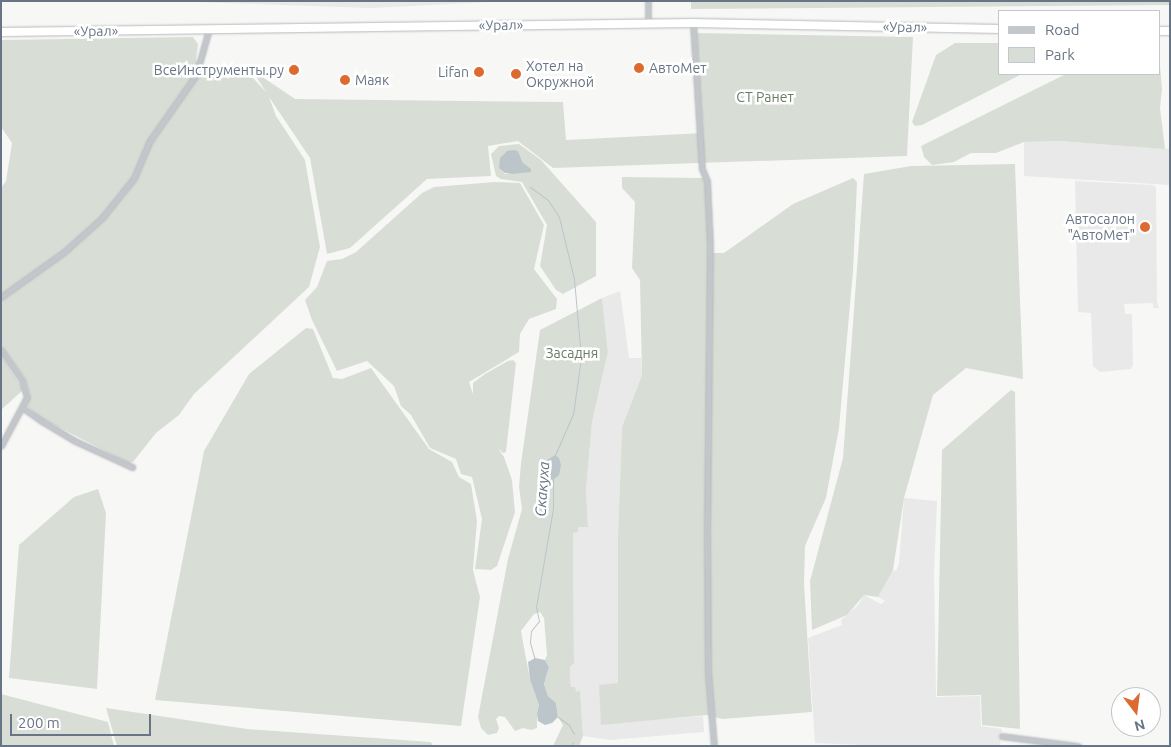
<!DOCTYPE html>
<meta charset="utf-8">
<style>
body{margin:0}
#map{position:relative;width:1171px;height:747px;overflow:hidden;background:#f7f8f5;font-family:Ubuntu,sans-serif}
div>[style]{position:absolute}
.built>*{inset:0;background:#e8e9e8}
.green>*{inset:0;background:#d8ded6}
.water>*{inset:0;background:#bbc5ca}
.stream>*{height:1px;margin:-0.5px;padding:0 0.5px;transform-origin:0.5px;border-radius:0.5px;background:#bbc5ca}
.roads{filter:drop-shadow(0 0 1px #b6b9bc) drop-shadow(0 0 1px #b6b9bc)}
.minor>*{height:5px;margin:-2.5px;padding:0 2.5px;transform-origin:2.5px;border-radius:2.5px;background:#c3c6ca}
.trunk>*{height:8px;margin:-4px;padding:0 4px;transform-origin:4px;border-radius:4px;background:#fff}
.dots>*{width:14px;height:14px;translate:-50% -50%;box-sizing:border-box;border:2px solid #fff;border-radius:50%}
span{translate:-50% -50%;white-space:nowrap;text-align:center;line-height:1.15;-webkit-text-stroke:5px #fff;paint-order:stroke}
.street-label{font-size:14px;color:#687585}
.poi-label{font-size:14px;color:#687585}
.left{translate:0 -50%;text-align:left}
.right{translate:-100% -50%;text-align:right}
.park-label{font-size:14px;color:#687c66}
.water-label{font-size:15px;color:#637680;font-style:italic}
.frame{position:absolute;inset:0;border:2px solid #687585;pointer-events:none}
.legend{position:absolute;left:998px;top:10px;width:162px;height:65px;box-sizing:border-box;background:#fff;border:1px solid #c3c8ce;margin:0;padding:6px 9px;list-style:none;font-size:15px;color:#687585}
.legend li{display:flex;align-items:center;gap:10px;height:25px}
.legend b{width:25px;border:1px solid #c3c8ce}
.north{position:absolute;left:1111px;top:687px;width:50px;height:50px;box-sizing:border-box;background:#fff;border:1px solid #c3c8ce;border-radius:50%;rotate:165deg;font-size:14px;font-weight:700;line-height:20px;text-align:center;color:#687585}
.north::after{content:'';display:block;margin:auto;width:18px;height:22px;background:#dd6b30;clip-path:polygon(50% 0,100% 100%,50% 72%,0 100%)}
.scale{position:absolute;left:10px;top:714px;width:141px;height:22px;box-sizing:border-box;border:2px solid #687585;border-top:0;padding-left:6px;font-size:15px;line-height:18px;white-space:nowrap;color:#687585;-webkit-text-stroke:4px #fff;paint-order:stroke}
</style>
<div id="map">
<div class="built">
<div style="clip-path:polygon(164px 1px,512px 1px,372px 8px)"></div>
<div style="clip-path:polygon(1059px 141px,1170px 149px,1170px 185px,1024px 176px,1024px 142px)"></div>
<div style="clip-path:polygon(1075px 181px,1152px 185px,1156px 187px,1157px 303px,1159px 308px,1153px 308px,1153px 303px,1124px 304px,1125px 314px,1132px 314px,1133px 365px,1131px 369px,1100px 372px,1093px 366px,1091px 313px,1078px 312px)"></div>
<div style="clip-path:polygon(620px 291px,629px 358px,641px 358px,642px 375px,622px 427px,618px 536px,618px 684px,601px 724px,703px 716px,704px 732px,610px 740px,583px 736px,580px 692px,576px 692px,571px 688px,569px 667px,574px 662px,573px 532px,578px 527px,588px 527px,586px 490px,592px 422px,608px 352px,602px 298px)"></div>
<div style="clip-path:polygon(904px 498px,937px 501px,934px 573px,936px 697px,980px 696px,981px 726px,1002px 729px,1000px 746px,891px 746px,815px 743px,808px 638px,842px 625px,841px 620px,858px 605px,864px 595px,881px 604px,885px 601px,878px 597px,893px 570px,896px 571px,899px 564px)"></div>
</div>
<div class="green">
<div style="clip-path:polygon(691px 1px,1170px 1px,1170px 5px,691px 9px)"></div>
<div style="clip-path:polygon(697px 33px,913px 37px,907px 156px,553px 168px,518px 141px,488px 146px,491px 176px,427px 179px,350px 248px,327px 254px,310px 158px,269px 97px,276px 116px,305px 160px,320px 247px,309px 287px,194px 394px,179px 415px,156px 433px,133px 462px,129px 463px,41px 418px,27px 406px,30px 394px,25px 378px,1px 345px,1px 188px,6px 181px,12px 143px,1px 127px,1px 40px,193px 37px,198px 44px,196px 60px,201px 65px,253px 78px,266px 92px,252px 70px,295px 99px,563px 102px,566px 140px,703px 133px)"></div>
<div style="clip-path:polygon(955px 43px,1000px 43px,1000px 74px,1022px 74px,922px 125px,915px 126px,912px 122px,936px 55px)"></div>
<div style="clip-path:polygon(1160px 66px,1162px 89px,1160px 108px,1165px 149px,1059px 141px,1024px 142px,996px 153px,971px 153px,954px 162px,932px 165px,924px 157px,921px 146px,1066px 74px,1160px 74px)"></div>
<div style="clip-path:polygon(evenodd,519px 144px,541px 160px,596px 222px,596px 276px,563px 294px,556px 290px,540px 266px,547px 225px,522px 182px,501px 179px,496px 176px,491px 154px,499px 146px,519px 144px,518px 151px,523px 163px,512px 174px,505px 174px,499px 167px,518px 151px)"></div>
<div style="clip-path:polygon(1015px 164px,1023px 379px,966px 368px,933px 395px,904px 498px,893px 570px,878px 597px,864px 595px,847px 615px,812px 630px,810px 581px,843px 458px,864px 174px,911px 166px)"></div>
<div style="clip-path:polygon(622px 177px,702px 178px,707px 181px,710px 253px,724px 253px,793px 204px,853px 178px,857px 182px,853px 271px,839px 428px,826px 498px,805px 546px,804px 584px,812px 712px,722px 719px,707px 715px,601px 725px,599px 685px,618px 683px,618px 536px,622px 427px,642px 375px,640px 280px,632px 268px,635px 202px,622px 188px)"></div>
<div style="clip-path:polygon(494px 182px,520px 183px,544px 225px,534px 269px,557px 299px,556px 309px,529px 319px,520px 334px,519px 352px,469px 382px,473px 394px,473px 383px,485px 374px,508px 361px,513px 360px,516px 363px,506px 452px,503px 453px,498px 448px,504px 457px,512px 480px,515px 512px,497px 566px,491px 570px,475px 569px,482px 519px,472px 477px,461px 474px,456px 459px,430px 448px,411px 415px,401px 406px,394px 386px,367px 361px,337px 371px,312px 320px,305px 300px,317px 287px,327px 261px,342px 259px,356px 252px,422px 193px,434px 187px)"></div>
<div style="clip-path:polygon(602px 298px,608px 352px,592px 422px,586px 490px,588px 527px,578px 527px,578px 532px,573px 533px,574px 663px,570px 667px,570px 677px,571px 687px,575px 687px,576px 692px,580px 691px,583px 736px,579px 746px,553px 746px,563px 725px,558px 717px,556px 703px,548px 696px,544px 684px,549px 667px,545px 660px,547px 655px,544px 618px,540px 612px,534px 614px,521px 631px,530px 680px,539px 705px,537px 714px,537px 728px,531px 730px,523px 728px,515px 731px,505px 717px,499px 716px,496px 719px,499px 728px,497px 733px,488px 735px,481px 728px,478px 717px,508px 559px,522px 509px,519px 487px,521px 463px,540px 330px)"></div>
<div style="clip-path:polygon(306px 328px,313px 329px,333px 378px,342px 379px,371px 368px,429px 449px,452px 462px,459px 477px,471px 484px,477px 521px,473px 570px,480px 597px,461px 726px,155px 700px,204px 451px,249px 374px)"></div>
<div style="clip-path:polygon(1px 356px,22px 387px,22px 391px,1px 410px)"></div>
<div style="clip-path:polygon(1011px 390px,1015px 392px,1020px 729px,982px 725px,981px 695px,937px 696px,942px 450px)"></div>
<div style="clip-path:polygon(98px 489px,106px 513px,97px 689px,9px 678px,19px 545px,74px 497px)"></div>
<div style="clip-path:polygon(1px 694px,108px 722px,114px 746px,1px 746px)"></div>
<div style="clip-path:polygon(106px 708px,247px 729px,431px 742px,433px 746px,117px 746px)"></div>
</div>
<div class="water">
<div style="clip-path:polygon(514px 150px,518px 151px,523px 163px,531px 169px,531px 172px,512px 174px,505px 173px,499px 168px,500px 158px,507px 151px)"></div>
<div style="clip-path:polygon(555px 455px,559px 458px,561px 465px,559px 475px,553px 480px,550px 479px,545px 471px,546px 461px)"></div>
<div style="clip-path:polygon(535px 658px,545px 660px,549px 667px,544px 684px,548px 696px,556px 703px,558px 717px,552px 723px,545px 725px,538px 721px,537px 714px,539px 705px,530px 680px,528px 662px)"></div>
</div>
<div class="stream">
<div style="left:530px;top:187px;width:22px;rotate:36deg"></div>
<div style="left:548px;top:200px;width:20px;rotate:57deg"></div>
<div style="left:559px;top:217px;width:64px;rotate:76.4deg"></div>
<div style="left:574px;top:279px;width:79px;rotate:84.9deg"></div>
<div style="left:581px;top:358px;width:57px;rotate:98.1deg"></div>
<div style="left:573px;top:414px;width:45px;rotate:113.7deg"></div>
<div style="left:535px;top:660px;width:19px;rotate:-106deg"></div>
<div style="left:530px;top:642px;width:11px;rotate:-85deg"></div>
<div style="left:531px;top:631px;width:13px;rotate:-51deg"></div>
<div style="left:539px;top:621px;width:14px;rotate:-102deg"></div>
<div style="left:536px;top:607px;width:99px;rotate:-80.2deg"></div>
<div style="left:553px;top:509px;width:30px;rotate:-90deg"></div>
<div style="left:558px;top:717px;width:14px;rotate:36deg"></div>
<div style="left:569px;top:725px;width:10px;rotate:61deg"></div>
<div style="left:572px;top:746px;width:4px;rotate:-76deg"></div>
</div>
<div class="roads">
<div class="minor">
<div style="left:648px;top:1px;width:23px;rotate:90deg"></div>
<div style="left:693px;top:23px;width:146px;rotate:86.5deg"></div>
<div style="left:702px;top:169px;width:13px;rotate:67deg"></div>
<div style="left:707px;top:181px;width:64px;rotate:87.3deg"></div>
<div style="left:710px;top:245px;width:290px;rotate:90.6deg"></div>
<div style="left:707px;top:535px;width:137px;rotate:89.6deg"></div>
<div style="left:708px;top:672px;width:74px;rotate:85.4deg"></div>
<div style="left:1px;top:297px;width:77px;rotate:-35.5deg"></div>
<div style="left:64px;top:252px;width:51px;rotate:-41.8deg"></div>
<div style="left:102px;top:218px;width:51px;rotate:-51.3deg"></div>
<div style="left:134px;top:178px;width:39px;rotate:-67deg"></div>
<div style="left:149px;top:142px;width:82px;rotate:-55deg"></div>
<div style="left:196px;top:75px;width:48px;rotate:-74.2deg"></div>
<div style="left:1px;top:350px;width:37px;rotate:55deg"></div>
<div style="left:22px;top:380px;width:18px;rotate:74deg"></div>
<div style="left:27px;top:397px;width:55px;rotate:118deg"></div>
<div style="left:23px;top:408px;width:21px;rotate:35deg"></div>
<div style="left:40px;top:420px;width:41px;rotate:31deg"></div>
<div style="left:75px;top:441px;width:63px;rotate:24.5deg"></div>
<div style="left:1002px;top:736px;width:77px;rotate:7.5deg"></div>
</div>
<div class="trunk">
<div style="left:1160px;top:31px;width:10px"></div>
<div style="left:1px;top:32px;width:692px;rotate:-0.75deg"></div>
<div style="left:693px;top:23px;width:307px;rotate:1.1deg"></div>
</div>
</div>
<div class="dots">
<div style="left:639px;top:68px;background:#dd6b30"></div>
<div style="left:294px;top:70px;background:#dd6b30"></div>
<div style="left:479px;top:72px;background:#dd6b30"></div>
<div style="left:516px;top:74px;background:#dd6b30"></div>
<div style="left:345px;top:80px;background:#dd6b30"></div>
<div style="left:1145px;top:227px;background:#dd6b30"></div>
</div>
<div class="street-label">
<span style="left:501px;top:25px;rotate:-1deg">«Урал»</span>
<span style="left:905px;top:27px;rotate:1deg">«Урал»</span>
<span style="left:96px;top:31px;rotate:-1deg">«Урал»</span>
</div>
<div class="poi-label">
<span class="left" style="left:526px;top:74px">Хотел на<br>Окружной</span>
<span class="left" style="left:649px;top:68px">АвтоМет</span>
<span class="right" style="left:284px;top:70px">ВсеИнструменты.ру</span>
<span class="right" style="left:469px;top:72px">Lifan</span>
<span class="left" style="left:355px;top:80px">Маяк</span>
<span class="right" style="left:1135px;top:227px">Автосалон<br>"АвтоМет"</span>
</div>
<div class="park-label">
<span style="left:765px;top:97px">СТ Ранет</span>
<span style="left:572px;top:353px">Засадня</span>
</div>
<div class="water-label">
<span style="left:542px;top:489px;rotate:-86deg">Скакуха</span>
</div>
<div class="frame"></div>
<ul class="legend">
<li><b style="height:6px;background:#c3c6ca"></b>Road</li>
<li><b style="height:14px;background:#d8ded6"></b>Park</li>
</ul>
<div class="north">N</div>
<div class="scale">200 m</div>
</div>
